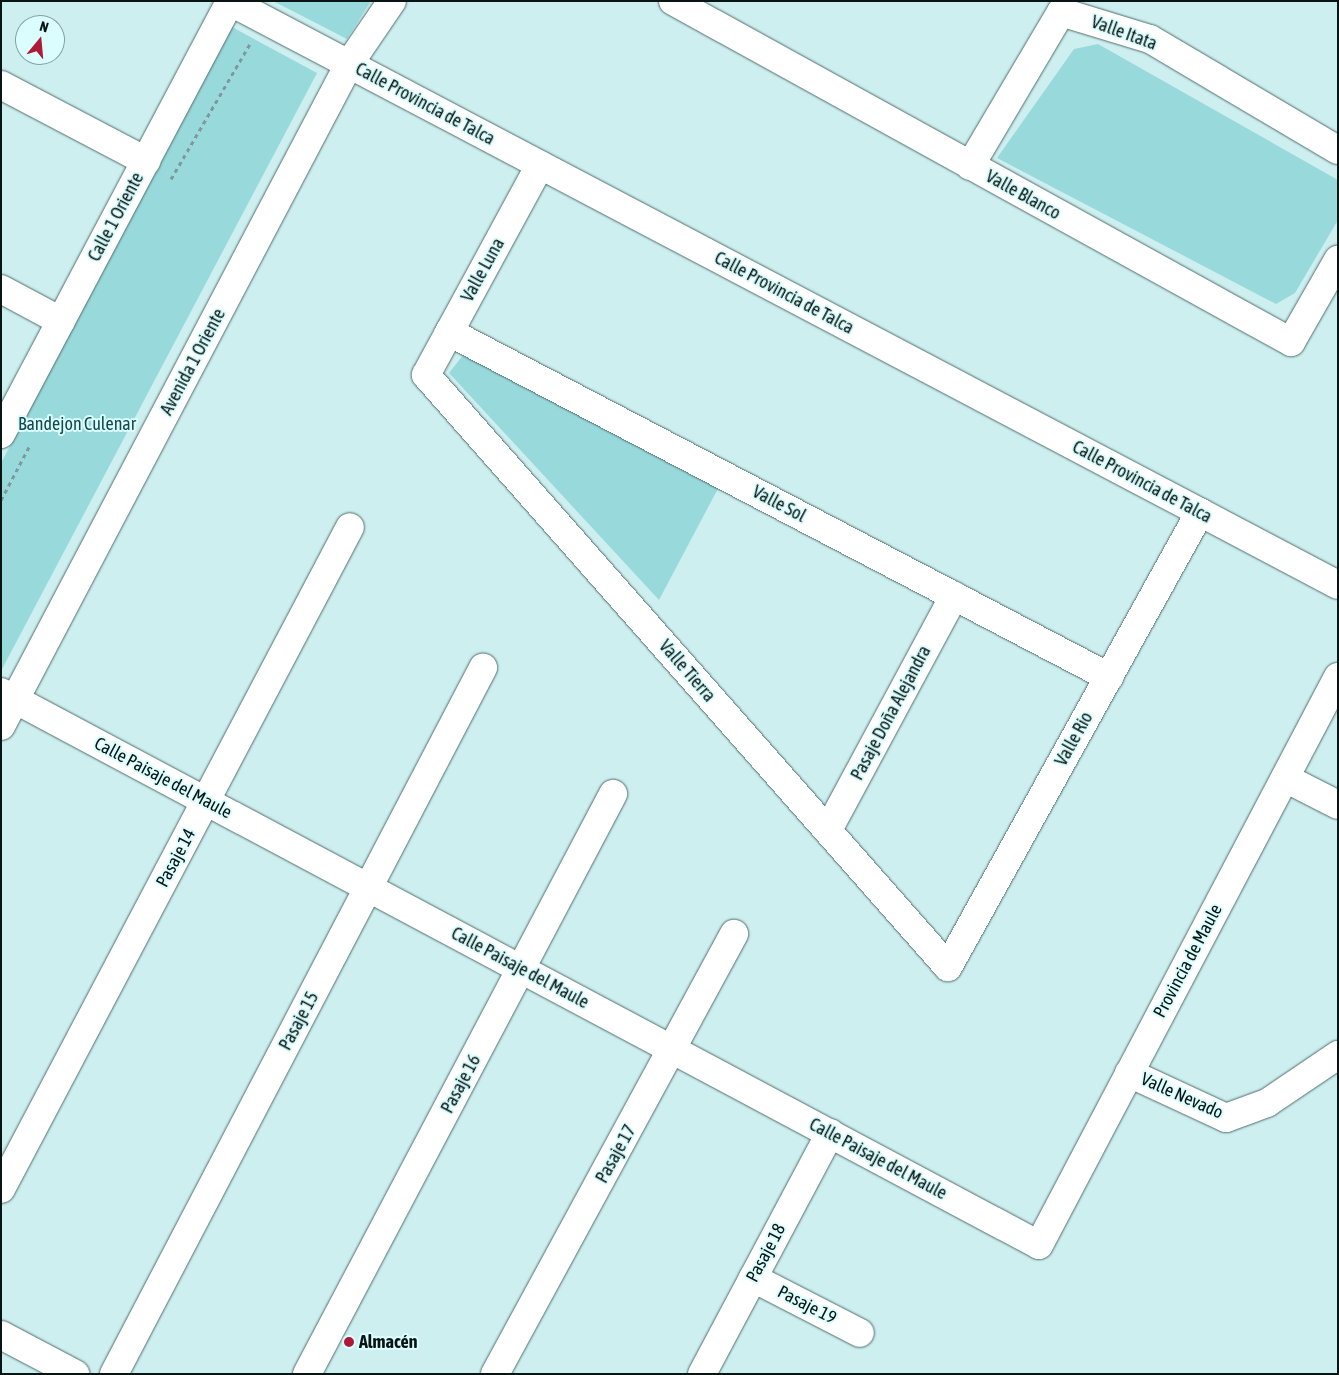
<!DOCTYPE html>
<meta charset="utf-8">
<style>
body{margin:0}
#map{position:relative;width:1339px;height:1375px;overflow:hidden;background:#ceeff0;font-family:"Asap Condensed",sans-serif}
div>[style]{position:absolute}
.green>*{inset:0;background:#98dadc}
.path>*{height:3px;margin-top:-1.5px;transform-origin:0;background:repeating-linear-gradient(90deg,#809899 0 4px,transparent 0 8px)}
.roads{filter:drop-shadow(0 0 1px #506e6e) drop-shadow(0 0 1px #506e6e)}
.street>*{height:28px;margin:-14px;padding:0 14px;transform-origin:14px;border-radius:14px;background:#fff}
.dots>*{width:14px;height:14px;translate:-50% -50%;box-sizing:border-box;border:2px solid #dbfdfd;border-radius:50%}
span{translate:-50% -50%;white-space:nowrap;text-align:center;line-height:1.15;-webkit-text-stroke:4px #dbfdfd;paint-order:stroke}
.street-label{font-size:18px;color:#091515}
.park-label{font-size:18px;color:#14494b}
.poi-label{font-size:18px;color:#091515;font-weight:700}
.left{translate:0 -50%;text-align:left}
.frame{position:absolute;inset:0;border:2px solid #091515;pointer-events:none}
.north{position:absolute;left:15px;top:15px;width:50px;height:50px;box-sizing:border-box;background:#dbfdfd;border:1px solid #87a0a0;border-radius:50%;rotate:17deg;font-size:14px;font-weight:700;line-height:20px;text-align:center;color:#091515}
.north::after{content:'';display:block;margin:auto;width:18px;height:22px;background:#ae1937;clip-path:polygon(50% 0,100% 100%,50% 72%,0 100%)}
</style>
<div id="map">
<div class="green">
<div style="clip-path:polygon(273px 1px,371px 1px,347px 39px)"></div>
<div style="clip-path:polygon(232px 27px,317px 73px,1px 671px,1px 463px)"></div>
<div style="clip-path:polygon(1098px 44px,1338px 180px,1338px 220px,1295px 293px,1276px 304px,997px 158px,1074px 49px)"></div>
<div style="clip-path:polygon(467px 350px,722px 481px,659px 600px,449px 373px)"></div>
</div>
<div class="path">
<div style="left:171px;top:179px;width:156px;rotate:-59.7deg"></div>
<div style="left:1px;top:500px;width:60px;rotate:-62.2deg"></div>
</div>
<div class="roads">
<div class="street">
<div style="left:229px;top:1px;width:1253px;rotate:27.77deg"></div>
<div style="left:673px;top:1px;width:706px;rotate:28.89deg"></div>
<div style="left:1291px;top:342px;width:95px;rotate:-60.2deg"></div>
<div style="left:1px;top:85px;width:164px;rotate:27.7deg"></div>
<div style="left:540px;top:165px;width:239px;rotate:118.5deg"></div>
<div style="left:426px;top:375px;width:789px;rotate:48.6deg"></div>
<div style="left:948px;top:967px;width:520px;rotate:-61.02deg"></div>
<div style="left:970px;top:166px;width:179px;rotate:-59.4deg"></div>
<div style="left:1061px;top:12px;width:93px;rotate:16.9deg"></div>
<div style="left:1150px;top:39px;width:218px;rotate:30.6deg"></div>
<div style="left:1px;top:289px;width:68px;rotate:28.1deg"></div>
<div style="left:449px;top:332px;width:745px;rotate:27.6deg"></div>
<div style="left:1px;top:434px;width:490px;rotate:-62.1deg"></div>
<div style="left:1px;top:692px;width:1176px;rotate:28.05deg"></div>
<div style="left:1039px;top:1245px;width:642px;rotate:-62.24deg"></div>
<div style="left:1px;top:726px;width:748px;rotate:-62.27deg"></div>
<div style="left:349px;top:64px;width:76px;rotate:-55.7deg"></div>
<div style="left:1285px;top:778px;width:59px;rotate:27deg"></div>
<div style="left:828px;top:830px;width:266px;rotate:-61.7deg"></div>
<div style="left:1129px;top:1073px;width:107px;rotate:24.9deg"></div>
<div style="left:1226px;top:1118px;width:44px;rotate:-20.1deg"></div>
<div style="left:1267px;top:1103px;width:86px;rotate:-34.1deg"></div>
<div style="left:1px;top:1189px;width:748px;rotate:-62.2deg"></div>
<div style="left:753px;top:1278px;width:120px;rotate:27.2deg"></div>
<div style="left:1px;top:1335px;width:84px;rotate:27.8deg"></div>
<div style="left:114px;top:1374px;width:797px;rotate:-62.41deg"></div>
<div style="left:307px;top:1374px;width:656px;rotate:-62.18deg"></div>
<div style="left:495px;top:1374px;width:501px;rotate:-61.49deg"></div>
<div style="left:702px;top:1374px;width:273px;rotate:-62deg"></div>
</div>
</div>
<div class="dots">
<div style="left:349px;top:1342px;background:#ae1937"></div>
</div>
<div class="street-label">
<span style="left:1124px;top:33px;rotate:20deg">Valle Itata</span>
<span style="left:425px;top:104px;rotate:28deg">Calle Provincia de Talca</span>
<span style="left:1023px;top:195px;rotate:29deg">Valle Blanco</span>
<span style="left:116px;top:217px;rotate:-62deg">Calle 1 Oriente</span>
<span style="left:483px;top:270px;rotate:-61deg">Valle Luna</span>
<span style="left:784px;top:293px;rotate:28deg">Calle Provincia de Talca</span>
<span style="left:193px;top:362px;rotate:-62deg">Avenida 1 Oriente</span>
<span style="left:1142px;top:482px;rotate:28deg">Calle Provincia de Talca</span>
<span style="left:779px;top:504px;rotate:28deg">Valle Sol</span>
<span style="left:687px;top:671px;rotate:49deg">Valle Tierra</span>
<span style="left:891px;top:713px;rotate:-62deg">Pasaje Doña Alejandra</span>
<span style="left:1074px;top:739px;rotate:-61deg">Valle Rio</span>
<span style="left:163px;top:778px;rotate:28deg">Calle Paisaje del Maule</span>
<span style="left:176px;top:858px;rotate:-62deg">Pasaje 14</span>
<span style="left:1188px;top:961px;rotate:-62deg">Provincia de Maule</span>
<span style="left:520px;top:968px;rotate:28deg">Calle Paisaje del Maule</span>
<span style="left:299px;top:1021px;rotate:-62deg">Pasaje 15</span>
<span style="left:461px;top:1084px;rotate:-62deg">Pasaje 16</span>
<span style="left:1182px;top:1096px;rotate:24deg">Valle Nevado</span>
<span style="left:616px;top:1154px;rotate:-61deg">Pasaje 17</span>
<span style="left:878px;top:1159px;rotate:28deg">Calle Paisaje del Maule</span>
<span style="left:766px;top:1253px;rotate:-62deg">Pasaje 18</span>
<span style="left:807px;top:1305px;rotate:27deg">Pasaje 19</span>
</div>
<div class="park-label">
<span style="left:77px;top:424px">Bandejon Culenar</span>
</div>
<div class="poi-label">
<span class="left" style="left:359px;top:1342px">Almacén</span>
</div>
<div class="frame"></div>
<div class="north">N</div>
</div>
